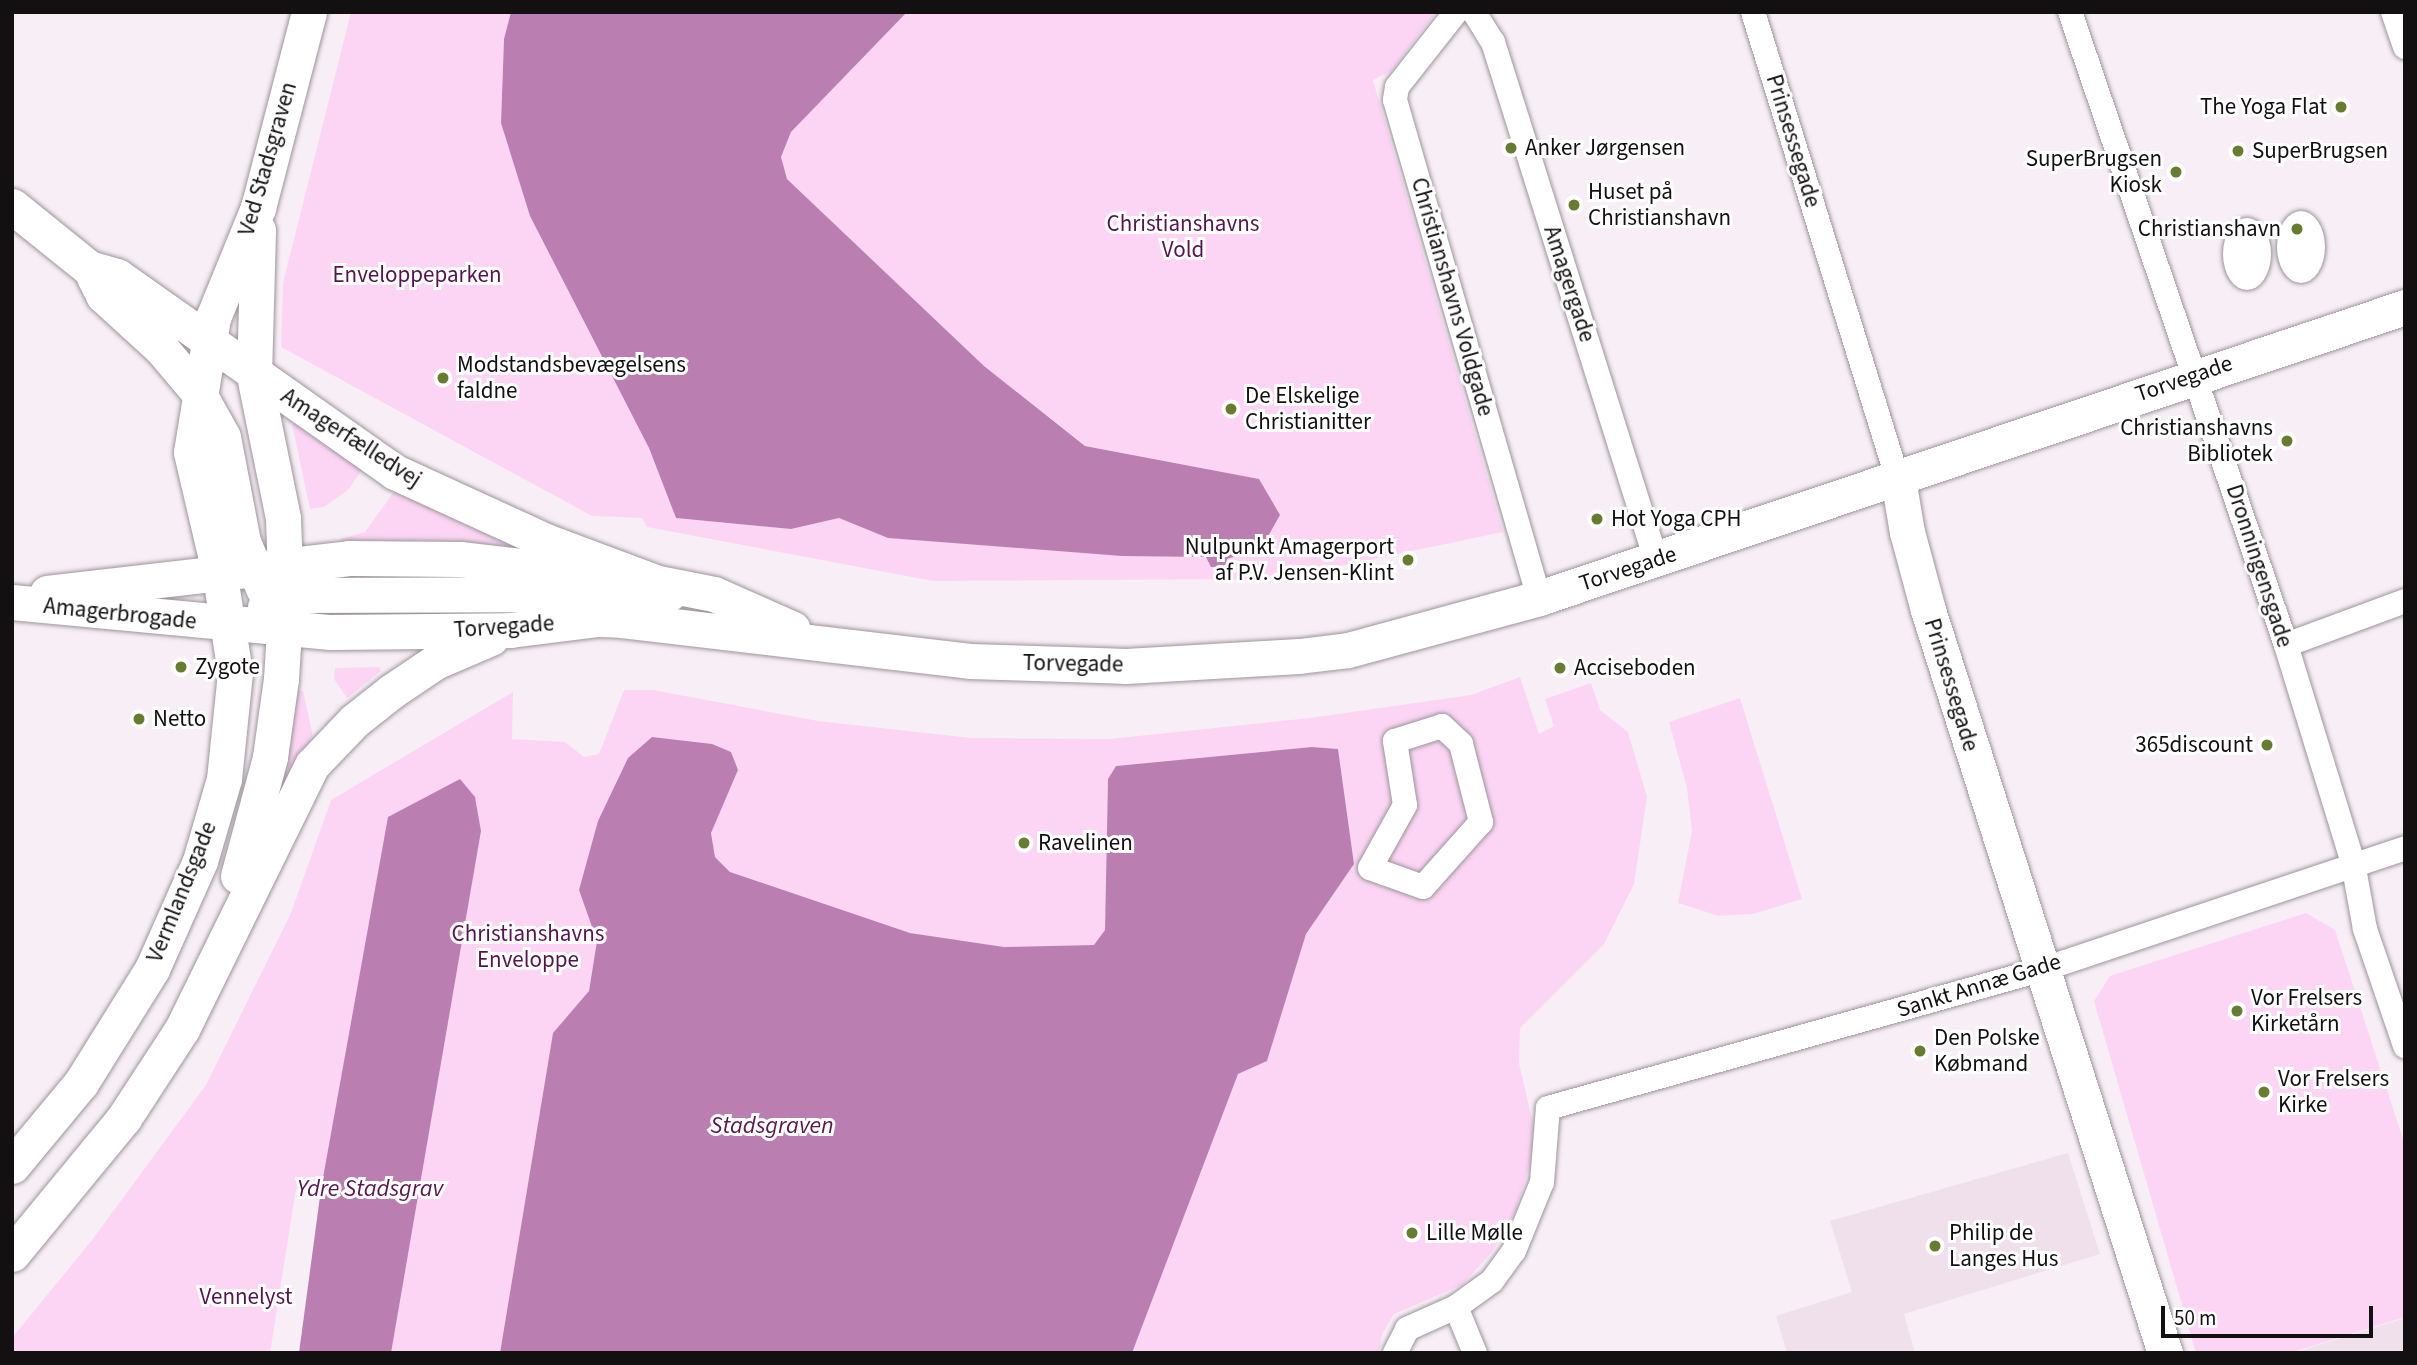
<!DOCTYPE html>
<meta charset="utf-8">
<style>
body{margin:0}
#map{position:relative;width:2417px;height:1365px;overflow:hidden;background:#f8eff6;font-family:"Source Sans 3",sans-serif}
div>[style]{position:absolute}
.built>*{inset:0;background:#efe0ec}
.green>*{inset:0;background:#fcd5f4}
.water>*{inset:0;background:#ba7fb0}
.roads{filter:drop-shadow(0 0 2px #9d959b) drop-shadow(0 0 2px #9d959b)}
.street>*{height:24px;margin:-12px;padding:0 12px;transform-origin:12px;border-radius:12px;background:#fff}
.street>.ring{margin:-12px;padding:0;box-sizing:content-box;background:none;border:24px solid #fff;border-radius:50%}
.secondary>*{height:35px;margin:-17.5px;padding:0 17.5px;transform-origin:17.5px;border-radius:17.5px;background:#fff}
.dots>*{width:19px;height:19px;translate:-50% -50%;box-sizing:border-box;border:4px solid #fff;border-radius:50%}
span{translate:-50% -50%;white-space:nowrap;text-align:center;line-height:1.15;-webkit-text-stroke:6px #fff;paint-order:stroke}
.poi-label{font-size:23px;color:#131012}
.right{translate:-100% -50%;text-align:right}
.left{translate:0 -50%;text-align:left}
.street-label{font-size:23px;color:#131012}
.park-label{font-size:23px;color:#591251}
.water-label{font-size:24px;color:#5a1452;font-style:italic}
.frame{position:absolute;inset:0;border:14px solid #131012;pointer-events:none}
.scale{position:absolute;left:2161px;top:1306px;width:212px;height:32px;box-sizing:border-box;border:4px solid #131012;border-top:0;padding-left:9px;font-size:21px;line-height:24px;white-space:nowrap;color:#131012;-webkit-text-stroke:5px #fff;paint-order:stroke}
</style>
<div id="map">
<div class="built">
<div style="clip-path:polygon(2068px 1153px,2100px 1254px,1904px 1314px,1915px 1353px,1787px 1353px,1776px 1316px,1852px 1292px,1830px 1221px)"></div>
<div style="clip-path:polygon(2405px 1318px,2405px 1353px,2293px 1353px)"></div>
</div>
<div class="green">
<div style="clip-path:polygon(351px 12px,511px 12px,504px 39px,501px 123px,649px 448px,676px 518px,791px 529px,839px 518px,888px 538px,1227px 559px,1262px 547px,1259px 479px,1086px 446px,984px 366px,787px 179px,781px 157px,791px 132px,907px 12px,1436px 12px,1391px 71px,1373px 80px,1503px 532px,1277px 579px,933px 581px,647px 527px,642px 518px,592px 516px,281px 347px,283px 283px)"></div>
<div style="clip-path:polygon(297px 423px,363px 468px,348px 490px,324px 507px,310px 509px,292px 424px)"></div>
<div style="clip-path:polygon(396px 489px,463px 524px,513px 545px,341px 549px,341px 539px,365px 532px)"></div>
<div style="clip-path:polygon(379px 667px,381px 671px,347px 698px,334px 679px,335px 668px)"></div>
<div style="clip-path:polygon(1520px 677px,1539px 734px,1554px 726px,1545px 699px,1591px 683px,1600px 710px,1628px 732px,1647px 797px,1634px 884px,1604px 944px,1520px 1028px,1519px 1063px,1537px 1141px,1516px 1210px,1492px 1252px,1462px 1285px,1394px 1314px,1382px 1334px,1379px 1353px,1132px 1353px,1238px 1074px,1267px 1061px,1306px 934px,1354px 864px,1338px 749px,1312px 747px,1116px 766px,1108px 779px,1105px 930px,1095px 945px,1004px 947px,910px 933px,730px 872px,715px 857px,711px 832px,738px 770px,579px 890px,597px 941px,589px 991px,553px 1033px,500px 1353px,391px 1353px,481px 831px,475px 797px,321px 1189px,296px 1189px,270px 1353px,12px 1353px,12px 1338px,92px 1240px,206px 1085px,291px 913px,331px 800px,513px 692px,512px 739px,565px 742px,584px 757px,599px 754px,624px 690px,653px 690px,818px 721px,971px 738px,1109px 739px,1310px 718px,1471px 695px)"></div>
<div style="clip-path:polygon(294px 690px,303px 691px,313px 736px,279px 787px)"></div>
<div style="clip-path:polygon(1740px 698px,1802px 899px,1753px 914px,1719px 916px,1678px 903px,1692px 831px,1687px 788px,1669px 722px)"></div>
<div style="clip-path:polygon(2306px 913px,2335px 930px,2405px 1145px,2405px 1317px,2290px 1353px,2196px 1353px,2094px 1001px,2110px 976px)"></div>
</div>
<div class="water">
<div style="clip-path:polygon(511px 12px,907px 12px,791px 132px,781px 157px,787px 179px,984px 366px,1085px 446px,1259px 479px,1280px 515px,1262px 547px,1227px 559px,1225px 567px,1211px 567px,1206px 557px,1122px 556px,888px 538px,839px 518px,791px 529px,676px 518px,649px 448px,530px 216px,501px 123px,504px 39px)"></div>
<div style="clip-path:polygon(652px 737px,712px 744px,731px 752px,738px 770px,711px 833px,715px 857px,730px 872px,910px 933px,1004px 947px,1094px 945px,1105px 930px,1108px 779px,1116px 766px,1312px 747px,1338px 749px,1354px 864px,1306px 934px,1267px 1061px,1238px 1074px,1132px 1353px,500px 1353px,553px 1033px,589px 991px,597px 941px,579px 890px,598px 821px,628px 758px)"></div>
<div style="clip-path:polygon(460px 779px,475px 797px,481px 831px,391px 1353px,299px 1353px,321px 1189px,388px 817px)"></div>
</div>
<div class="roads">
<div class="street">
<div style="left:1456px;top:12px;width:95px;rotate:128.2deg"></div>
<div style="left:1397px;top:87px;width:13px;rotate:99deg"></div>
<div style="left:1395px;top:100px;width:518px;rotate:73.87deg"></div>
<div style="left:1474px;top:12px;width:36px;rotate:58deg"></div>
<div style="left:1493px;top:42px;width:543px;rotate:72.53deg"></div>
<div style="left:1753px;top:12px;width:489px;rotate:72.8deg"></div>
<div style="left:2070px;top:12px;width:669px;rotate:71.16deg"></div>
<div style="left:2286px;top:645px;width:228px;rotate:72.9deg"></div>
<div style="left:2353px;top:863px;width:67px;rotate:79.7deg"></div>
<div style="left:2365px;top:929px;width:124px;rotate:71.1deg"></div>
<div style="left:2393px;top:12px;width:37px;rotate:71deg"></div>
<div class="ring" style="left:2289px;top:223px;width:-10px;height:-10px"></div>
<div class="ring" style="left:2235px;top:230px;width:-10px;height:-10px"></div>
<div style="left:2286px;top:645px;width:127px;rotate:-20.3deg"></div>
<div style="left:1442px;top:726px;width:26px;rotate:43deg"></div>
<div style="left:1461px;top:744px;width:81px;rotate:75.6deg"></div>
<div style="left:1481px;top:822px;width:87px;rotate:131.7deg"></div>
<div style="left:1423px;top:887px;width:56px;rotate:-160.3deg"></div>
<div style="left:1370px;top:868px;width:72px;rotate:-60.9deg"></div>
<div style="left:1405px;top:805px;width:65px;rotate:-98.9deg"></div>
<div style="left:1395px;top:741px;width:49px;rotate:-17.7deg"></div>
<div style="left:1456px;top:1307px;width:50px;rotate:67.6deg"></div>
<div style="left:1395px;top:1353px;width:27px;rotate:-63deg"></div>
<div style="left:1407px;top:1329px;width:54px;rotate:-24.2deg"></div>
<div style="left:1456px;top:1307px;width:44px;rotate:-35.8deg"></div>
<div style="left:1492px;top:1281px;width:37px;rotate:-54deg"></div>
<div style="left:1514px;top:1251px;width:74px;rotate:-67.9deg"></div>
<div style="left:1542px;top:1182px;width:74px;rotate:-85.4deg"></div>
<div style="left:1548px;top:1108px;width:515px;rotate:-15.66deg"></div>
<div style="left:2044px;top:969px;width:381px;rotate:-18.5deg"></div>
</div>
<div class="secondary">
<div style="left:12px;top:206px;width:99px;rotate:38.8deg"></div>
<div style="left:89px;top:268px;width:29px;rotate:16deg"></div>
<div style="left:117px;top:276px;width:340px;rotate:35.2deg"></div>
<div style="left:395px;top:472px;width:168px;rotate:24.6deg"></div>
<div style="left:548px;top:542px;width:117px;rotate:20.4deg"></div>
<div style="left:658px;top:583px;width:57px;rotate:11.1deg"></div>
<div style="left:714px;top:594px;width:86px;rotate:23.9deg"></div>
<div style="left:94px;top:277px;width:20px;rotate:63deg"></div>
<div style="left:103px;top:295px;width:79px;rotate:42.4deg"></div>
<div style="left:161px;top:348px;width:57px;rotate:49.9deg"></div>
<div style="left:198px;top:392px;width:51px;rotate:60.9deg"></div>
<div style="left:223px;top:437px;width:107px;rotate:79.2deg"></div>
<div style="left:243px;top:542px;width:52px;rotate:66.4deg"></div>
<div style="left:1898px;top:479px;width:54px;rotate:80.4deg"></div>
<div style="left:1907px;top:532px;width:81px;rotate:74.9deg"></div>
<div style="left:1928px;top:610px;width:780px;rotate:72.31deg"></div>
<div style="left:47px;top:593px;width:304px;rotate:-6.6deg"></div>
<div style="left:349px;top:558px;width:111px;rotate:0.5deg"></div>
<div style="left:460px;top:559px;width:141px;rotate:6.5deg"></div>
<div style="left:12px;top:602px;width:320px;rotate:5.4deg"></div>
<div style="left:331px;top:632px;width:179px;rotate:-0.6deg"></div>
<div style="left:510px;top:630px;width:89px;rotate:-7.1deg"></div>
<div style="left:598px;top:619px;width:24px;rotate:2deg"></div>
<div style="left:622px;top:620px;width:350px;rotate:6.7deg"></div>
<div style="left:970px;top:661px;width:156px;rotate:1.8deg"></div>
<div style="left:1126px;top:666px;width:173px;rotate:-3.3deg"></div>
<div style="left:1299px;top:656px;width:49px;rotate:-7deg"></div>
<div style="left:1348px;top:650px;width:198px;rotate:-15.2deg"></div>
<div style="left:1539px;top:598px;width:914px;rotate:-18.57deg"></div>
<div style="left:265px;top:607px;width:23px;rotate:-25deg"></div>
<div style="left:286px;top:597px;width:24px;rotate:-5deg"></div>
<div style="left:310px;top:595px;width:359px;rotate:-0.2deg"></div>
<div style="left:238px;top:876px;width:123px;rotate:-74.9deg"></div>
<div style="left:270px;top:757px;width:79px;rotate:-82deg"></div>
<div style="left:281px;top:679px;width:82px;rotate:-86.5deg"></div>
<div style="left:286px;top:597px;width:79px;rotate:-92.2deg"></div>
<div style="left:283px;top:518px;width:146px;rotate:-101.5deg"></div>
<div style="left:254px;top:375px;width:145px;rotate:-88.4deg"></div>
<div style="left:12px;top:1166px;width:108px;rotate:-50.3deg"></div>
<div style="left:81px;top:1083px;width:134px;rotate:-58.1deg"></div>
<div style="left:152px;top:969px;width:118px;rotate:-66deg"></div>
<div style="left:200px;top:861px;width:85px;rotate:-73.7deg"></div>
<div style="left:224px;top:779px;width:107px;rotate:-84.1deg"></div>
<div style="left:235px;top:673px;width:98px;rotate:-98.8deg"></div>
<div style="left:220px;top:576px;width:127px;rotate:-103.2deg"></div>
<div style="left:191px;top:452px;width:136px;rotate:-80.7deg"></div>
<div style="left:213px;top:318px;width:119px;rotate:-67.8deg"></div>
<div style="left:258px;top:208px;width:203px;rotate:-75.4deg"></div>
<div style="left:12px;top:1254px;width:176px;rotate:-50.5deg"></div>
<div style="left:124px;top:1118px;width:106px;rotate:-56.9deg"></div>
<div style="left:182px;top:1029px;width:294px;rotate:-63.8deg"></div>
<div style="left:312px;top:765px;width:61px;rotate:-46.3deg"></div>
<div style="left:354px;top:721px;width:48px;rotate:-38.3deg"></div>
<div style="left:392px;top:691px;width:52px;rotate:-34deg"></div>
<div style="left:435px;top:662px;width:61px;rotate:-23.2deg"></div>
</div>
</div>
<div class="dots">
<div style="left:2341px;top:107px;background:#677c2e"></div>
<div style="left:1511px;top:148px;background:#677c2e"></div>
<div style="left:2238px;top:151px;background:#677c2e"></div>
<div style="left:2176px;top:172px;background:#677c2e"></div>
<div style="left:1574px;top:205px;background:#677c2e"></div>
<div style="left:2297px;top:229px;background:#677c2e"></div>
<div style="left:443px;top:378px;background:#677c2e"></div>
<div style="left:1231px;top:409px;background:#677c2e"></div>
<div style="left:2287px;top:441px;background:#677c2e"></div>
<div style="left:1597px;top:519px;background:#677c2e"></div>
<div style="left:1408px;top:560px;background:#677c2e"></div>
<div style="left:181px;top:667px;background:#677c2e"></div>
<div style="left:1560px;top:668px;background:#677c2e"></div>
<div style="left:139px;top:719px;background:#677c2e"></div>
<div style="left:2267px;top:745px;background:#677c2e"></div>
<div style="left:1024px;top:843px;background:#677c2e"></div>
<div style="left:2237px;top:1011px;background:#677c2e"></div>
<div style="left:1920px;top:1051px;background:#677c2e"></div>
<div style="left:2264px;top:1092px;background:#677c2e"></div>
<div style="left:1412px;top:1233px;background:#677c2e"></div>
<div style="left:1935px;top:1246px;background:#677c2e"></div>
</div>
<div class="poi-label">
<span class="right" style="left:2327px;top:107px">The Yoga Flat</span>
<span class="left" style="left:1525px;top:148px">Anker Jørgensen</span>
<span class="left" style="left:2252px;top:151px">SuperBrugsen</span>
<span class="right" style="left:2162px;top:172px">SuperBrugsen<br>Kiosk</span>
<span class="left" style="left:1588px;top:205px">Huset på<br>Christianshavn</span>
<span class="right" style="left:2281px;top:229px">Christianshavn</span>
<span class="left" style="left:457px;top:378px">Modstandsbevægelsens<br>faldne</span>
<span class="left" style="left:1245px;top:409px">De Elskelige<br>Christianitter</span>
<span class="right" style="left:2273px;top:441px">Christianshavns<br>Bibliotek</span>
<span class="left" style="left:1611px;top:519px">Hot Yoga CPH</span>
<span class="right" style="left:1394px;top:560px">Nulpunkt Amagerport<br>af P.V. Jensen-Klint</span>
<span class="left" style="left:195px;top:667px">Zygote</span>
<span class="left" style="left:1574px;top:668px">Acciseboden</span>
<span class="left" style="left:153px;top:719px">Netto</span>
<span class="right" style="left:2253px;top:745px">365discount</span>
<span class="left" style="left:1038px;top:843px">Ravelinen</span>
<span class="left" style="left:2251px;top:1011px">Vor Frelsers<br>Kirketårn</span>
<span class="left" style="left:1934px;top:1051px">Den Polske<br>Købmand</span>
<span class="left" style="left:2278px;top:1092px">Vor Frelsers<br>Kirke</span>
<span class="left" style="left:1426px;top:1233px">Lille Mølle</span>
<span class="left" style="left:1949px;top:1246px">Philip de<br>Langes Hus</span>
</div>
<div class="street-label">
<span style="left:1793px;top:141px;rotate:73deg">Prinsessegade</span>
<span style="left:268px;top:159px;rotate:-74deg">Ved Stadsgraven</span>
<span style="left:1569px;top:284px;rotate:72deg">Amagergade</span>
<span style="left:1452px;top:297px;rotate:74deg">Christianshavns Voldgade</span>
<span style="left:2184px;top:379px;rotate:-19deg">Torvegade</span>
<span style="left:351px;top:438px;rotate:33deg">Amagerfælledvej</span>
<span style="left:2259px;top:566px;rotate:72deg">Dronningensgade</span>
<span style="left:1628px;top:569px;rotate:-18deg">Torvegade</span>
<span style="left:120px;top:614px;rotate:6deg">Amagerbrogade</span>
<span style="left:504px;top:627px;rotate:-4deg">Torvegade</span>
<span style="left:1073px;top:664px;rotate:1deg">Torvegade</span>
<span style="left:1951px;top:685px;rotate:73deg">Prinsessegade</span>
<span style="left:182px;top:892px;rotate:-68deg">Vermlandsgade</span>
<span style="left:1979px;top:986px;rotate:-17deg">Sankt Annæ Gade</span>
</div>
<div class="park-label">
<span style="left:1183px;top:237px">Christianshavns<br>Vold</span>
<span style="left:417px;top:275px">Enveloppeparken</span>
<span style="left:528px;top:947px">Christianshavns<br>Enveloppe</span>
<span style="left:246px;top:1297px">Vennelyst</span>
</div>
<div class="water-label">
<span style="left:772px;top:1126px">Stadsgraven</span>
<span style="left:370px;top:1189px">Ydre Stadsgrav</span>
</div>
<div class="frame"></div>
<div class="scale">50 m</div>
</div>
